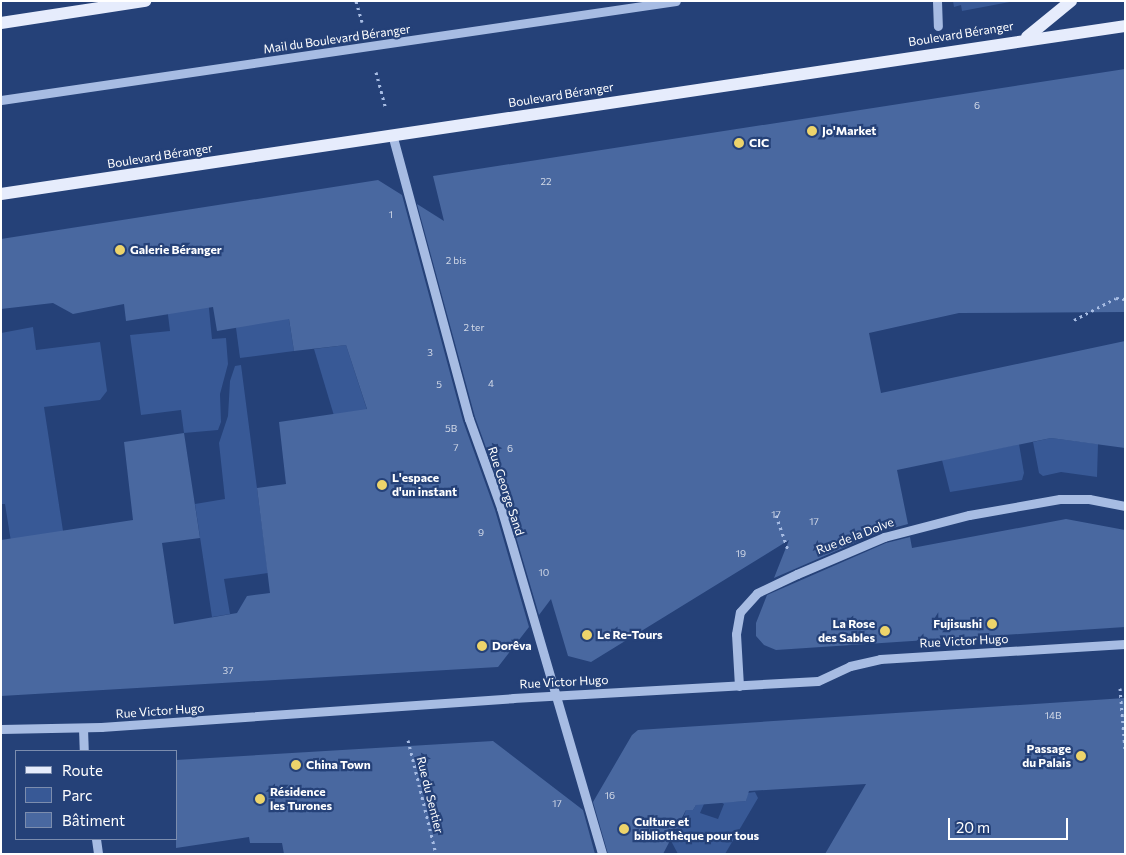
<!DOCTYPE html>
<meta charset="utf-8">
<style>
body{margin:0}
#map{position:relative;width:1126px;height:855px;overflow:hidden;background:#254178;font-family:Commissioner,sans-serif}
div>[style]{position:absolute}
.green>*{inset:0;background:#385996}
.building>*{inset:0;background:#4968a0}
.path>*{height:3px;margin-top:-1.5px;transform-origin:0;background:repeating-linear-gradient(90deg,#a7bce3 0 2.5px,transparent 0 6.5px)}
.minor>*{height:9px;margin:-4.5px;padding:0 4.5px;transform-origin:4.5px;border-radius:4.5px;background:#a7bce3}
.major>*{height:12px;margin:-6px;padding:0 6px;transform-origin:6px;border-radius:6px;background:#e6ecfc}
.dots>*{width:14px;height:14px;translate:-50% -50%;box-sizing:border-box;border:2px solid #254178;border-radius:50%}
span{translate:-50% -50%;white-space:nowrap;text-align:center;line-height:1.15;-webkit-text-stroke:4.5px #254178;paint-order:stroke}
.number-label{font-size:10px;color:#d2d9e7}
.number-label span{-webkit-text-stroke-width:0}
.street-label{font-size:12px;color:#fff}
.poi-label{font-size:12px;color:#fff;font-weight:700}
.left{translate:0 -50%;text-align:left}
.right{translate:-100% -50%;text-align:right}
.frame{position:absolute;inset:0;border:2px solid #fff;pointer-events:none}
.legend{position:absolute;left:15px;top:750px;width:162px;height:90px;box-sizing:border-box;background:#254178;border:1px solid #7c8dae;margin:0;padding:6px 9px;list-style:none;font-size:15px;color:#fff}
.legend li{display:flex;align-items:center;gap:10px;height:25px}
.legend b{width:25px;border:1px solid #7c8dae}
.scale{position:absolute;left:948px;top:818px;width:120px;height:22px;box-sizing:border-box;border:2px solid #fff;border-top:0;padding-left:6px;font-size:15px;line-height:18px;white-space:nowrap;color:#fff;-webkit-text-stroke:4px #254178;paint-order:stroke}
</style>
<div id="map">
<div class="green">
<div style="clip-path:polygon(953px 1px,1015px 1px,962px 11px,961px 5px,954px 7px)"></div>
<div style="clip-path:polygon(283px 282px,294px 351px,240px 358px,236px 328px,250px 303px)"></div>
<div style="clip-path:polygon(208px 299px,212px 339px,226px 338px,228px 364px,220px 394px,221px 422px,218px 430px,184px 433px,181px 410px,141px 415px,130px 335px,170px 331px,167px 307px)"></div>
<div style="clip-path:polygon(33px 327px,36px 350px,100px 342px,107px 391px,100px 400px,44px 407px,69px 570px,21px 605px,5px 504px,1px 504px,1px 333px)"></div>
<div style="clip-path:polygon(346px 345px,371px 422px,338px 429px,314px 349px)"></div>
<div style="clip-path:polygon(241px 365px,268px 573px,224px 579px,230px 614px,212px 617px,195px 504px,225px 499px,219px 443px,228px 416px,230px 381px,235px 366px)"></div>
<div style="clip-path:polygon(1051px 438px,1098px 444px,1097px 477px,1061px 472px,1043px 476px,1039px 473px,1033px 442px)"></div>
<div style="clip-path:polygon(1019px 444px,1024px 473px,1022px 480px,950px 492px,942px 460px)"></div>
<div style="clip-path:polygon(evenodd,692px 769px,709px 780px,706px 787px,726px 795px,728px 802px,746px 801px,747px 793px,755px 792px,758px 798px,725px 854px,678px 854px,670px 839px,673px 829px,665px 825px,667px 822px,673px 825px,682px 821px,686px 810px,693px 810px,702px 795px,699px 786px,686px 779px,692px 769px,708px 795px,724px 804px,718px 819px,700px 813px,708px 795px)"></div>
</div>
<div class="building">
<div style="clip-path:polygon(1125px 69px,1125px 312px,959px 313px,869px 333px,881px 393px,1125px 341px,1125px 448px,1051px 438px,897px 470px,908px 524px,882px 531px,774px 578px,789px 540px,591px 662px,568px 656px,551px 599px,539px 615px,507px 506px,475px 417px,417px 204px,444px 221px,433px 176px)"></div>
<div style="clip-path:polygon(378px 180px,402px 195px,463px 421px,495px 510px,529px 627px,498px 667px,1px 696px,1px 540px,133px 520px,124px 442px,184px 433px,200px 538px,162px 543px,174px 624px,237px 613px,247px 596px,270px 593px,257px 488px,286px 484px,279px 422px,367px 409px,346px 345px,294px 351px,289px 319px,217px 331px,213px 307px,126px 321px,124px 304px,73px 314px,53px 303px,1px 309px,1px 239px)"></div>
<div style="clip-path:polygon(1066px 519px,1125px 530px,1125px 627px,776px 650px,764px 645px,756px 636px,756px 623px,767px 595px,886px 543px,910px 537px,912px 548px)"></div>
<div style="clip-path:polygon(1125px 698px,1125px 854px,825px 854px,866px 784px,749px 791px,746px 801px,696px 805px,693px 810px,686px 810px,663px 854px,608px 854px,593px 802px,632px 735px,638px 730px)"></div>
<div style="clip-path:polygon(493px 741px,583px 810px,595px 854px,284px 854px,282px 843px,250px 843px,249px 837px,176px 848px,176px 760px)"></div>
</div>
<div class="path">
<div style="left:356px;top:1px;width:22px;rotate:74deg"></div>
<div style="left:376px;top:72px;width:38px;rotate:75deg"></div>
<div style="left:1074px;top:320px;width:47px;rotate:-27.6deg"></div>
<div style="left:1116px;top:298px;width:9px;rotate:6deg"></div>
<div style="left:776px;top:515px;width:37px;rotate:71deg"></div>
<div style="left:1120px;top:688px;width:62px;rotate:85.4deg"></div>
<div style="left:408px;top:740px;width:117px;rotate:76.2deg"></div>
</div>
<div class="minor">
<div style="left:937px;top:1px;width:25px;rotate:88deg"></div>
<div style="left:1px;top:100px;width:682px;rotate:-8.34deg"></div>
<div style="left:392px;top:134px;width:295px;rotate:74.9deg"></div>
<div style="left:469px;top:419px;width:95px;rotate:70.2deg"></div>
<div style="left:501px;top:508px;width:360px;rotate:73.7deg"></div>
<div style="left:739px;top:686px;width:52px;rotate:-93.3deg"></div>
<div style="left:736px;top:634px;width:22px;rotate:-80deg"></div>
<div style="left:740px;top:612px;width:25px;rotate:-48deg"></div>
<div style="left:757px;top:593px;width:44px;rotate:-25.4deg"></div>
<div style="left:797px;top:574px;width:95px;rotate:-23deg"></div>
<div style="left:884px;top:537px;width:88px;rotate:-14.5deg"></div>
<div style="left:969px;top:515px;width:92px;rotate:-10deg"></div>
<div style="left:1060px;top:499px;width:29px"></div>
<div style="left:1089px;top:499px;width:37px;rotate:11deg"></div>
<div style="left:83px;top:728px;width:23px;rotate:88deg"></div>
<div style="left:1px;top:729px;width:100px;rotate:-1.1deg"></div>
<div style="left:101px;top:727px;width:413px;rotate:-4deg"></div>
<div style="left:513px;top:698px;width:305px;rotate:-3.2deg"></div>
<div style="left:818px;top:681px;width:35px;rotate:-25deg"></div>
<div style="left:850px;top:666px;width:31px;rotate:-13deg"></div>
<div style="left:880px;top:659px;width:245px;rotate:-3.5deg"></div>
<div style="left:96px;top:839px;width:15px;rotate:82deg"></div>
</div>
<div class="major">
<div style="left:1px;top:23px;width:146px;rotate:-8.7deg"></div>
<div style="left:1027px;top:37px;width:57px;rotate:-39.3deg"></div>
<div style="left:1px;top:194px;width:1136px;rotate:-8.5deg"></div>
</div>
<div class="dots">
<div style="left:812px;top:131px;background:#edd46b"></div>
<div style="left:739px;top:143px;background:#edd46b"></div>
<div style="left:120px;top:250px;background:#edd46b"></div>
<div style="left:382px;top:485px;background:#edd46b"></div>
<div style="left:992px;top:624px;background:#edd46b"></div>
<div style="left:885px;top:631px;background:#edd46b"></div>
<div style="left:587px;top:635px;background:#edd46b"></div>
<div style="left:482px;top:646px;background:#edd46b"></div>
<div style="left:1081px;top:756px;background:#edd46b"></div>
<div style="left:296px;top:765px;background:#edd46b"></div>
<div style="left:260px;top:799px;background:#edd46b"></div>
<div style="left:624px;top:829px;background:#edd46b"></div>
</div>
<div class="number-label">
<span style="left:977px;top:106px">6</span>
<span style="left:546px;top:182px">22</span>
<span style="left:391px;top:215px">1</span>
<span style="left:456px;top:261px">2 bis</span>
<span style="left:474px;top:328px">2 ter</span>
<span style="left:430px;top:353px">3</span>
<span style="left:491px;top:384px">4</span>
<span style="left:439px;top:385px">5</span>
<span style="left:451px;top:429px">5B</span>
<span style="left:456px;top:448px">7</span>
<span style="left:510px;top:449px">6</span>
<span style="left:776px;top:515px">17</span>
<span style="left:814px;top:522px">17</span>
<span style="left:481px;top:533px">9</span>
<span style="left:741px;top:554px">19</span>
<span style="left:544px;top:573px">10</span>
<span style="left:228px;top:671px">37</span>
<span style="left:1053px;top:716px">14B</span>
<span style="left:610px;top:796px">16</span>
<span style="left:557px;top:804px">17</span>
</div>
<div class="street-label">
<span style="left:961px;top:34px;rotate:-9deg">Boulevard Béranger</span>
<span style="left:337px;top:39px;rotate:-8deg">Mail du Boulevard Béranger</span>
<span style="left:561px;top:95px;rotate:-9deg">Boulevard Béranger</span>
<span style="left:160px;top:156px;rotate:-9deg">Boulevard Béranger</span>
<span style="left:506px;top:491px;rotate:72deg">Rue George Sand</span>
<span style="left:855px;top:536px;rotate:-21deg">Rue de la Dolve</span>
<span style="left:964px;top:641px;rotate:-3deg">Rue Victor Hugo</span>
<span style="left:564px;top:682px;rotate:-3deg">Rue Victor Hugo</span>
<span style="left:160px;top:711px;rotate:-4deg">Rue Victor Hugo</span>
<span style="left:430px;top:795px;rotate:76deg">Rue du Sentier</span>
</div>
<div class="poi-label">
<span class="left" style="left:822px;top:131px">Jo'Market</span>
<span class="left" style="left:749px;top:143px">CIC</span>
<span class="left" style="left:130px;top:250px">Galerie Béranger</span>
<span class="left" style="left:392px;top:485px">L'espace<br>d'un instant</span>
<span class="right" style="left:875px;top:631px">La Rose<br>des Sables</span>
<span class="right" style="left:982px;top:624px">Fujisushi</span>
<span class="left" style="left:597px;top:635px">Le Re-Tours</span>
<span class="left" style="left:492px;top:646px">Dorêva</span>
<span class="right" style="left:1071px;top:756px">Passage<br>du Palais</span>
<span class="left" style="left:306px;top:765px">China Town</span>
<span class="left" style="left:270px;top:799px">Résidence<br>les Turones</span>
<span class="left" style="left:634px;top:829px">Culture et<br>bibliothèque pour tous</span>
</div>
<div class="frame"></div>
<ul class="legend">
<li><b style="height:6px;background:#e6ecfc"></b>Route</li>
<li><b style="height:14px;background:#385996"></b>Parc</li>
<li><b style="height:14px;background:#4968a0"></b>Bâtiment</li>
</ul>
<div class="scale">20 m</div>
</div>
